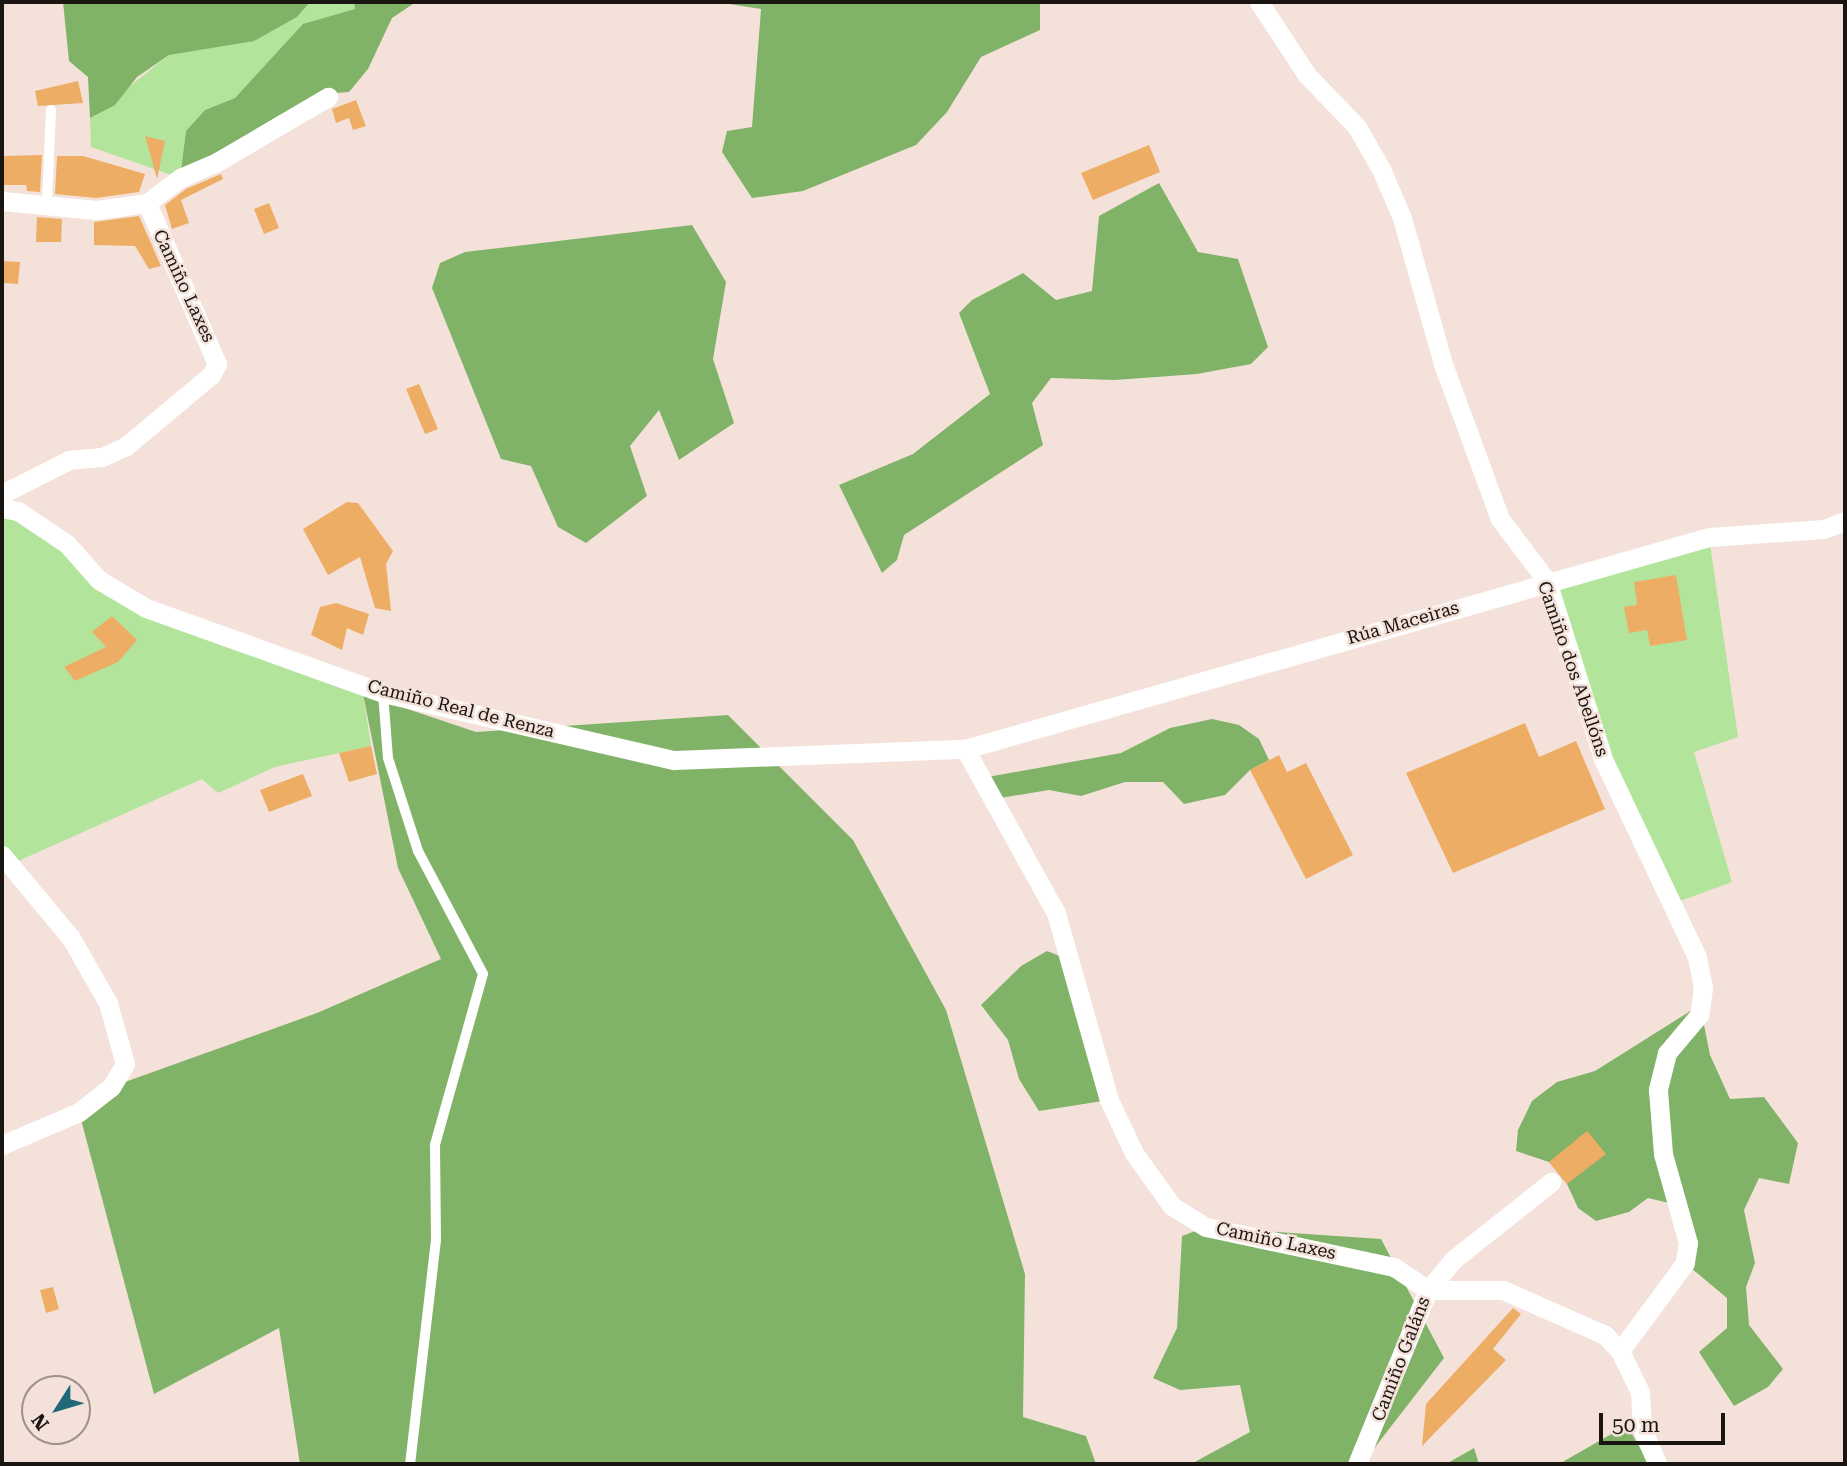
<!DOCTYPE html>
<meta charset="utf-8">
<style>
body{margin:0}
#map{position:relative;width:1847px;height:1466px;overflow:hidden;background:#f4e2da;font-family:"Roboto Serif",serif}
div>[style]{position:absolute}
.green>*{inset:0;background:#b2e59b}
.forest>*{inset:0;background:#80b368}
.building>*{inset:0;background:#eead65}
.lane>*{height:10px;margin:-5px;padding:0 5px;transform-origin:5px;border-radius:5px;background:#fff}
.street>*{height:19px;margin:-9.5px;padding:0 9.5px;transform-origin:9.5px;border-radius:9.5px;background:#fff}
span{translate:-50% -50%;white-space:nowrap;text-align:center;line-height:1.15;-webkit-text-stroke:5px #f4e2da;paint-order:stroke}
.street-label{font-size:18px;color:#1b1512}
.frame{position:absolute;inset:0;border:4px solid #1b1512;pointer-events:none}
.north{position:absolute;left:21px;top:1375px;width:70px;height:70px;box-sizing:border-box;background:#f4e2da;border:2px solid #9d908a;border-radius:50%;rotate:233deg;font-size:19px;font-weight:700;line-height:28px;text-align:center;color:#1b1512}
.north::after{content:'';display:block;margin:auto;width:24px;height:32px;background:#226977;clip-path:polygon(50% 0,100% 100%,50% 72%,0 100%)}
.scale{position:absolute;left:1599px;top:1413px;width:126px;height:32px;box-sizing:border-box;border:4px solid #1b1512;border-top:0;padding-left:9px;font-size:21px;line-height:24px;white-space:nowrap;color:#1b1512;-webkit-text-stroke:5px #f4e2da;paint-order:stroke}
</style>
<div id="map">
<div class="green">
<div style="clip-path:polygon(310px 2px,354px 2px,355px 9px,269px 63px,235px 98px,205px 110px,186px 131px,180px 178px,91px 147px,90px 118px,169px 55px,297px 17px)"></div>
<div style="clip-path:polygon(2px 510px,17px 512px,96px 582px,363px 694px,371px 746px,275px 767px,218px 793px,202px 779px,16px 862px,2px 850px)"></div>
<div style="clip-path:polygon(1709px 537px,1738px 737px,1694px 752px,1732px 882px,1672px 904px,1603px 759px,1547px 581px)"></div>
</div>
<div class="forest">
<div style="clip-path:polygon(63px 2px,310px 2px,297px 17px,254px 41px,169px 55px,137px 77px,115px 105px,90px 118px,88px 77px,69px 61px)"></div>
<div style="clip-path:polygon(354px 2px,416px 2px,392px 18px,368px 69px,349px 92px,323px 94px,180px 178px,186px 131px,205px 110px,235px 98px,303px 24px,355px 9px)"></div>
<div style="clip-path:polygon(716px 2px,1040px 2px,1040px 30px,981px 57px,947px 112px,916px 145px,803px 191px,752px 198px,722px 152px,727px 131px,752px 127px,761px 9px)"></div>
<div style="clip-path:polygon(1159px 183px,1198px 252px,1238px 259px,1268px 347px,1251px 364px,1197px 374px,1115px 380px,1051px 378px,1032px 403px,1043px 445px,904px 535px,897px 560px,882px 573px,839px 485px,913px 454px,990px 394px,959px 313px,972px 300px,1023px 273px,1056px 300px,1092px 291px,1099px 216px)"></div>
<div style="clip-path:polygon(692px 225px,726px 282px,713px 359px,734px 423px,679px 460px,659px 410px,630px 446px,647px 496px,586px 543px,558px 527px,531px 466px,501px 459px,432px 288px,440px 263px,465px 252px)"></div>
<div style="clip-path:polygon(363px 694px,476px 732px,728px 715px,853px 840px,946px 1010px,1025px 1274px,1023px 1417px,1086px 1436px,1096px 1464px,300px 1464px,279px 1328px,154px 1394px,79px 1112px,111px 1087px,317px 1013px,441px 959px,398px 868px)"></div>
<div style="clip-path:polygon(1212px 719px,1239px 725px,1259px 739px,1269px 760px,1250px 770px,1225px 795px,1184px 804px,1163px 782px,1125px 782px,1081px 796px,1049px 790px,994px 799px,982px 778px,1121px 753px,1170px 728px)"></div>
<div style="clip-path:polygon(1047px 951px,1070px 960px,1109px 1100px,1039px 1111px,1019px 1079px,1008px 1040px,981px 1005px,1021px 966px)"></div>
<div style="clip-path:polygon(1700px 1005px,1710px 1055px,1730px 1099px,1764px 1097px,1798px 1143px,1789px 1184px,1759px 1178px,1744px 1210px,1755px 1263px,1746px 1287px,1749px 1325px,1783px 1369px,1768px 1387px,1734px 1406px,1699px 1352px,1727px 1328px,1727px 1298px,1685px 1263px,1673px 1204px,1648px 1198px,1629px 1212px,1596px 1221px,1578px 1208px,1567px 1184px,1549px 1162px,1516px 1151px,1518px 1130px,1532px 1101px,1557px 1082px,1595px 1071px)"></div>
<div style="clip-path:polygon(1206px 1227px,1381px 1239px,1444px 1358px,1362px 1464px,1191px 1464px,1250px 1432px,1240px 1385px,1180px 1390px,1153px 1378px,1177px 1328px,1182px 1236px)"></div>
<div style="clip-path:polygon(1627px 1425px,1649px 1464px,1559px 1464px)"></div>
<div style="clip-path:polygon(1474px 1448px,1479px 1464px,1446px 1464px)"></div>
</div>
<div class="building">
<div style="clip-path:polygon(78px 81px,83px 103px,38px 106px,35px 91px)"></div>
<div style="clip-path:polygon(356px 100px,366px 126px,353px 130px,349px 118px,336px 123px,332px 109px)"></div>
<div style="clip-path:polygon(145px 136px,165px 141px,157px 179px)"></div>
<div style="clip-path:polygon(1149px 145px,1160px 172px,1093px 200px,1081px 173px)"></div>
<div style="clip-path:polygon(2px 156px,42px 155px,40px 192px,27px 191px,26px 185px,2px 185px)"></div>
<div style="clip-path:polygon(57px 156px,83px 156px,145px 174px,139px 192px,96px 198px,55px 194px)"></div>
<div style="clip-path:polygon(221px 174px,223px 179px,181px 200px,189px 223px,172px 229px,165px 205px,186px 189px)"></div>
<div style="clip-path:polygon(269px 203px,279px 228px,264px 234px,254px 209px)"></div>
<div style="clip-path:polygon(139px 216px,161px 266px,149px 269px,135px 246px,94px 245px,94px 222px)"></div>
<div style="clip-path:polygon(37px 217px,62px 219px,61px 242px,36px 242px)"></div>
<div style="clip-path:polygon(2px 261px,20px 262px,18px 284px,2px 283px)"></div>
<div style="clip-path:polygon(419px 384px,438px 429px,425px 434px,406px 389px)"></div>
<div style="clip-path:polygon(347px 502px,358px 503px,393px 551px,386px 564px,391px 611px,375px 608px,360px 557px,328px 575px,303px 529px)"></div>
<div style="clip-path:polygon(1676px 575px,1687px 640px,1650px 646px,1647px 630px,1629px 633px,1624px 607px,1637px 605px,1634px 582px)"></div>
<div style="clip-path:polygon(336px 603px,369px 614px,363px 635px,347px 628px,342px 650px,311px 635px,320px 607px)"></div>
<div style="clip-path:polygon(112px 616px,137px 640px,118px 662px,75px 681px,64px 667px,106px 647px,92px 632px)"></div>
<div style="clip-path:polygon(1525px 723px,1539px 757px,1576px 741px,1605px 809px,1453px 873px,1406px 773px)"></div>
<div style="clip-path:polygon(371px 746px,377px 774px,349px 782px,339px 753px)"></div>
<div style="clip-path:polygon(1279px 755px,1287px 772px,1306px 763px,1353px 855px,1306px 879px,1250px 770px)"></div>
<div style="clip-path:polygon(303px 774px,312px 796px,269px 812px,260px 790px)"></div>
<div style="clip-path:polygon(1587px 1131px,1606px 1154px,1567px 1184px,1549px 1162px)"></div>
<div style="clip-path:polygon(53px 1287px,59px 1309px,46px 1313px,40px 1290px)"></div>
<div style="clip-path:polygon(1513px 1308px,1521px 1314px,1493px 1349px,1506px 1360px,1422px 1446px,1426px 1404px)"></div>
</div>
<div class="lane">
<div style="left:47px;top:205px;width:95px;rotate:-87.6deg"></div>
<div style="left:383px;top:693px;width:65px;rotate:85.6deg"></div>
<div style="left:388px;top:758px;width:98px;rotate:72.1deg"></div>
<div style="left:418px;top:851px;width:139px;rotate:62.1deg"></div>
<div style="left:483px;top:974px;width:178px;rotate:105.7deg"></div>
<div style="left:435px;top:1145px;width:95px;rotate:89.4deg"></div>
<div style="left:436px;top:1240px;width:226px;rotate:96.6deg"></div>
</div>
<div class="street">
<div style="left:1259px;top:2px;width:87px;rotate:56.7deg"></div>
<div style="left:1307px;top:75px;width:72px;rotate:46.1deg"></div>
<div style="left:1357px;top:127px;width:48px;rotate:60.3deg"></div>
<div style="left:1381px;top:169px;width:53px;rotate:66.8deg"></div>
<div style="left:1402px;top:218px;width:152px;rotate:74.3deg"></div>
<div style="left:1443px;top:364px;width:165px;rotate:69.8deg"></div>
<div style="left:1500px;top:519px;width:78px;rotate:52.8deg"></div>
<div style="left:1547px;top:581px;width:187px;rotate:72.5deg"></div>
<div style="left:1603px;top:759px;width:219px;rotate:64.6deg"></div>
<div style="left:1697px;top:957px;width:32px;rotate:79deg"></div>
<div style="left:1703px;top:988px;width:27px;rotate:98deg"></div>
<div style="left:1699px;top:1015px;width:50px;rotate:130.1deg"></div>
<div style="left:1667px;top:1053px;width:38px;rotate:104deg"></div>
<div style="left:1658px;top:1090px;width:64px;rotate:85.5deg"></div>
<div style="left:1663px;top:1154px;width:92px;rotate:74.3deg"></div>
<div style="left:1688px;top:1243px;width:20px;rotate:99deg"></div>
<div style="left:1685px;top:1263px;width:109px;rotate:126.5deg"></div>
<div style="left:2px;top:201px;width:94px;rotate:5.5deg"></div>
<div style="left:96px;top:210px;width:51px;rotate:-7.8deg"></div>
<div style="left:147px;top:203px;width:176px;rotate:66.5deg"></div>
<div style="left:217px;top:364px;width:13px;rotate:119deg"></div>
<div style="left:211px;top:375px;width:111px;rotate:140.1deg"></div>
<div style="left:126px;top:446px;width:26px;rotate:155deg"></div>
<div style="left:102px;top:457px;width:33px;rotate:175deg"></div>
<div style="left:69px;top:460px;width:75px;rotate:153.1deg"></div>
<div style="left:147px;top:203px;width:41px;rotate:-37.1deg"></div>
<div style="left:180px;top:178px;width:40px;rotate:-23.4deg"></div>
<div style="left:217px;top:162px;width:129px;rotate:-30.4deg"></div>
<div style="left:2px;top:508px;width:16px;rotate:11deg"></div>
<div style="left:18px;top:511px;width:59px;rotate:34deg"></div>
<div style="left:67px;top:544px;width:48px;rotate:48.4deg"></div>
<div style="left:99px;top:580px;width:55px;rotate:30.8deg"></div>
<div style="left:146px;top:608px;width:252px;rotate:19.7deg"></div>
<div style="left:383px;top:693px;width:299px;rotate:13deg"></div>
<div style="left:674px;top:760px;width:291px;rotate:-2.2deg"></div>
<div style="left:965px;top:749px;width:774px;rotate:-15.9deg"></div>
<div style="left:1709px;top:537px;width:115px;rotate:-4deg"></div>
<div style="left:1824px;top:529px;width:22px;rotate:-21deg"></div>
<div style="left:965px;top:749px;width:188px;rotate:61deg"></div>
<div style="left:1056px;top:913px;width:194px;rotate:74.2deg"></div>
<div style="left:1109px;top:1100px;width:59px;rotate:64.7deg"></div>
<div style="left:1134px;top:1153px;width:65px;rotate:54.4deg"></div>
<div style="left:1172px;top:1206px;width:40px;rotate:32deg"></div>
<div style="left:1206px;top:1227px;width:192px;rotate:12deg"></div>
<div style="left:1394px;top:1267px;width:41px;rotate:34.1deg"></div>
<div style="left:1428px;top:1290px;width:75px"></div>
<div style="left:1503px;top:1290px;width:111px;rotate:23.8deg"></div>
<div style="left:1605px;top:1335px;width:22px;rotate:47deg"></div>
<div style="left:1620px;top:1351px;width:46px;rotate:64deg"></div>
<div style="left:1640px;top:1392px;width:36px;rotate:87deg"></div>
<div style="left:1642px;top:1428px;width:39px;rotate:67deg"></div>
<div style="left:2px;top:855px;width:108px;rotate:50.3deg"></div>
<div style="left:71px;top:938px;width:75px;rotate:60.4deg"></div>
<div style="left:108px;top:1003px;width:63px;rotate:74.4deg"></div>
<div style="left:125px;top:1064px;width:27px;rotate:121deg"></div>
<div style="left:111px;top:1087px;width:41px;rotate:142deg"></div>
<div style="left:79px;top:1112px;width:84px;rotate:156.8deg"></div>
<div style="left:1357px;top:1464px;width:188px;rotate:-67.8deg"></div>
<div style="left:1428px;top:1290px;width:40px;rotate:-50deg"></div>
<div style="left:1454px;top:1259px;width:124px;rotate:-38.4deg"></div>
</div>
<div class="street-label">
<span style="left:184px;top:286px;rotate:65deg">Camiño Laxes</span>
<span style="left:1403px;top:623px;rotate:-16deg">Rúa Maceiras</span>
<span style="left:1573px;top:669px;rotate:71deg">Camiño dos Abellóns</span>
<span style="left:461px;top:709px;rotate:14deg">Camiño Real de Renza</span>
<span style="left:1276px;top:1241px;rotate:12deg">Camiño Laxes</span>
<span style="left:1401px;top:1359px;rotate:-69deg">Camiño Galáns</span>
</div>
<div class="frame"></div>
<div class="north">N</div>
<div class="scale">50 m</div>
</div>
